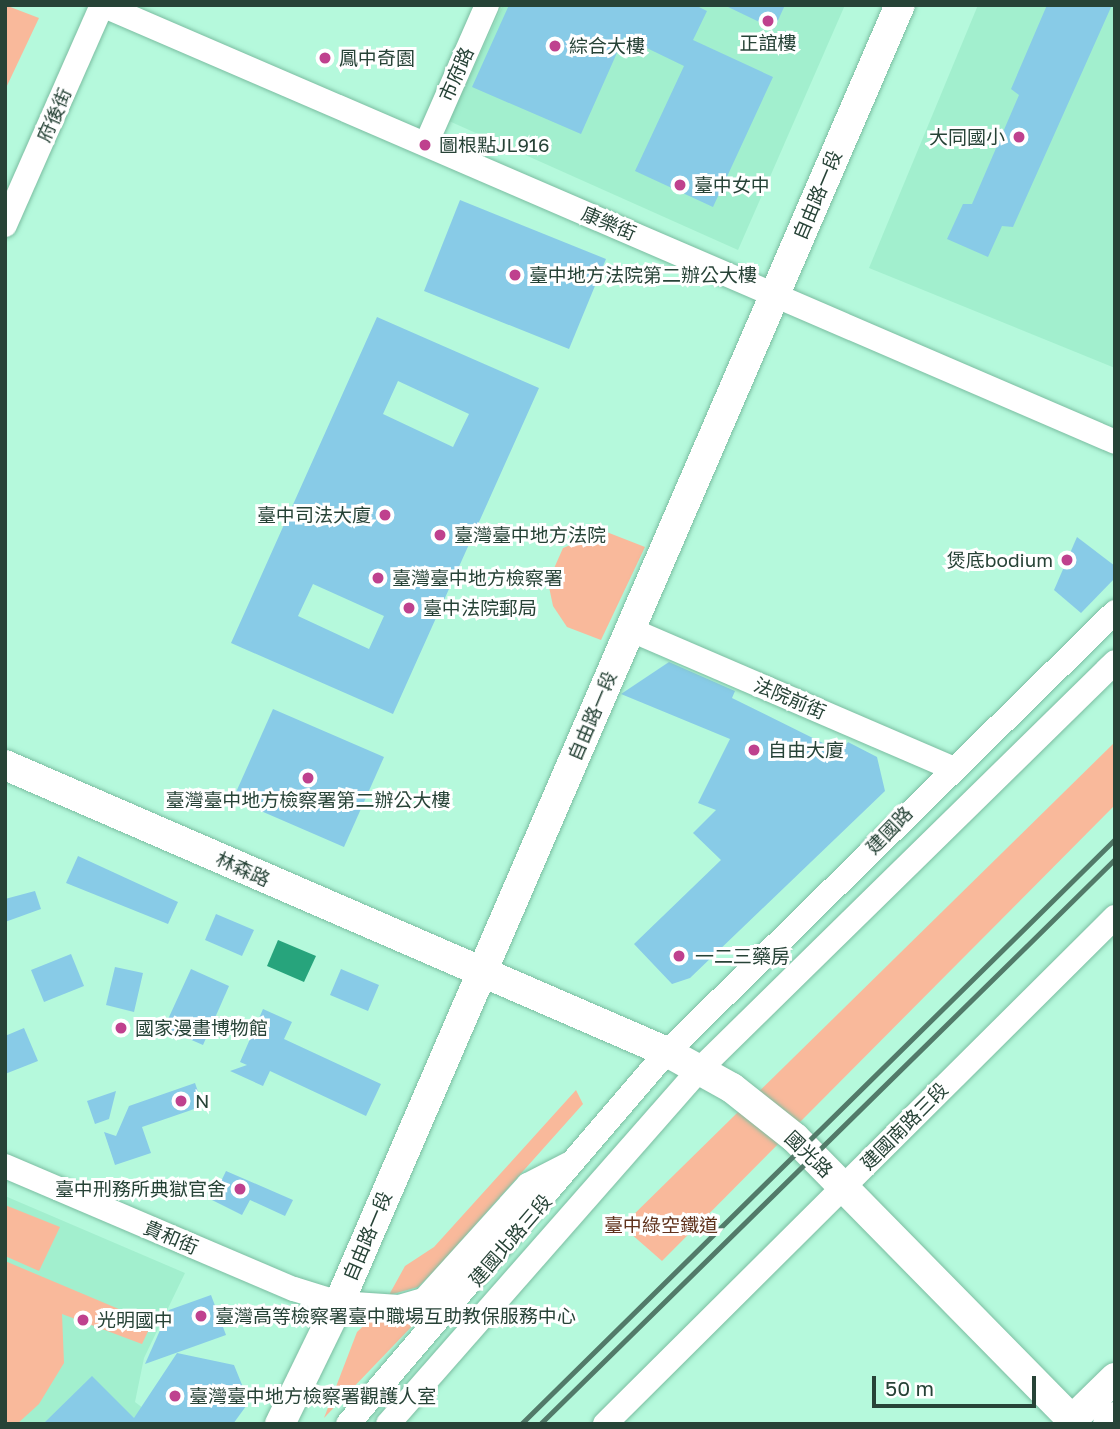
<!DOCTYPE html>
<meta charset="utf-8">
<style>
body{margin:0}
#map{position:relative;width:1120px;height:1429px;overflow:hidden;background:#b5f9dc;font-family:"Golos Text","Noto Sans TC",sans-serif}
div>[style]{position:absolute}
.built>*{inset:0;background:#a2efce}
.green>*{inset:0;background:#f9b99b}
.water>*{inset:0;background:#27a47c}
.building>*{inset:0;background:#88cbe7}
.roads{filter:drop-shadow(0 0 2px #7bbda1) drop-shadow(0 0 2px #7bbda1)}
.minor>*{height:24px;margin:-12px;padding:0 12px;transform-origin:12px;border-radius:12px;background:#fff}
.major>*{height:30px;margin:-15px;padding:0 15px;transform-origin:15px;border-radius:15px;background:#fff}
.rail>*{height:5px;margin:-2.5px;padding:0 2.5px;transform-origin:2.5px;border-radius:2.5px;background:#527a69}
.dots>*{width:19px;height:19px;translate:-50% -50%;box-sizing:border-box;border:4px solid #fff;border-radius:50%}
span{translate:-50% -50%;white-space:nowrap;text-align:center;line-height:1.15;-webkit-text-stroke:6px #fff;paint-order:stroke}
.poi-label{font-size:19px;color:#274337}
.left{translate:0 -50%;text-align:left}
.right{translate:-100% -50%;text-align:right}
.street-label{font-size:19px;color:#274337}
.park-label{font-size:19px;color:#60331d}
.frame{position:absolute;inset:0;border:7px solid #274337;pointer-events:none}
.scale{position:absolute;left:872px;top:1376px;width:164px;height:32px;box-sizing:border-box;border:4px solid #274337;border-top:0;padding-left:9px;font-size:21px;line-height:24px;white-space:nowrap;color:#274337;-webkit-text-stroke:5px #fff;paint-order:stroke}
</style>
<div id="map">
<div class="built">
<div style="clip-path:polygon(503px 5px,845px 5px,738px 250px,449px 121px)"></div>
<div style="clip-path:polygon(978px 5px,1115px 5px,1115px 368px,869px 268px)"></div>
<div style="clip-path:polygon(5px 1196px,185px 1273px,144px 1358px,135px 1402px,164px 1424px,5px 1424px)"></div>
</div>
<div class="green">
<div style="clip-path:polygon(5px 5px,39px 18px,5px 90px)"></div>
<div style="clip-path:polygon(604px 531px,645px 547px,601px 640px,567px 627px,553px 606px,548px 582px,563px 548px)"></div>
<div style="clip-path:polygon(1115px 742px,1115px 805px,662px 1261px,622px 1226px)"></div>
<div style="clip-path:polygon(576px 1090px,583px 1104px,434px 1271px,418px 1287px,389px 1295px,405px 1266px,434px 1247px)"></div>
<div style="clip-path:polygon(5px 1205px,60px 1227px,39px 1271px,5px 1256px)"></div>
<div style="clip-path:polygon(5px 1261px,152px 1323px,142px 1344px,62px 1314px,64px 1363px,39px 1404px,17px 1424px,5px 1424px)"></div>
<div style="clip-path:polygon(373px 1317px,418px 1320px,324px 1418px,357px 1332px)"></div>
</div>
<div class="water">
<div style="clip-path:polygon(278px 940px,316px 956px,304px 982px,267px 966px)"></div>
</div>
<div class="building">
<div style="clip-path:polygon(509px 5px,695px 5px,707px 11px,693px 40px,773px 77px,713px 207px,635px 171px,684px 66px,624px 37px,581px 134px,472px 87px)"></div>
<div style="clip-path:polygon(724px 5px,785px 5px,774px 29px)"></div>
<div style="clip-path:polygon(1047px 5px,1112px 5px,1013px 227px,1002px 226px,988px 257px,947px 239px,963px 204px,972px 204px,1019px 95px,1011px 89px)"></div>
<div style="clip-path:polygon(460px 200px,606px 259px,569px 349px,424px 291px)"></div>
<div style="clip-path:polygon(evenodd,377px 317px,539px 388px,393px 714px,231px 643px,377px 317px,398px 381px,469px 414px,453px 447px,383px 414px,398px 381px,377px 317px,313px 584px,384px 616px,369px 649px,298px 616px,313px 584px)"></div>
<div style="clip-path:polygon(1077px 537px,1115px 566px,1115px 578px,1081px 613px,1054px 590px)"></div>
<div style="clip-path:polygon(669px 662px,735px 691px,732px 698px,841px 752px,848px 742px,877px 757px,885px 791px,690px 978px,672px 984px,634px 944px,721px 860px,693px 833px,716px 810px,698px 803px,730px 739px,621px 694px)"></div>
<div style="clip-path:polygon(273px 709px,384px 757px,344px 847px,233px 799px)"></div>
<div style="clip-path:polygon(78px 856px,178px 902px,168px 924px,66px 883px)"></div>
<div style="clip-path:polygon(35px 891px,41px 909px,5px 922px,5px 899px)"></div>
<div style="clip-path:polygon(216px 914px,254px 930px,242px 956px,205px 940px)"></div>
<div style="clip-path:polygon(71px 954px,84px 986px,44px 1002px,31px 970px)"></div>
<div style="clip-path:polygon(115px 967px,143px 973px,134px 1012px,106px 1005px)"></div>
<div style="clip-path:polygon(191px 969px,229px 986px,203px 1045px,164px 1028px)"></div>
<div style="clip-path:polygon(341px 969px,379px 985px,368px 1011px,330px 995px)"></div>
<div style="clip-path:polygon(263px 1009px,292px 1022px,284px 1039px,381px 1084px,366px 1116px,270px 1071px,263px 1086px,230px 1071px,247px 1065px,240px 1062px)"></div>
<div style="clip-path:polygon(24px 1028px,38px 1061px,5px 1074px,5px 1036px)"></div>
<div style="clip-path:polygon(195px 1083px,203px 1106px,142px 1127px,151px 1153px,115px 1165px,104px 1132px,116px 1136px,129px 1106px)"></div>
<div style="clip-path:polygon(116px 1091px,109px 1119px,95px 1124px,87px 1101px)"></div>
<div style="clip-path:polygon(226px 1171px,293px 1200px,285px 1216px,250px 1200px,242px 1215px,212px 1200px)"></div>
<div style="clip-path:polygon(211px 1295px,226px 1335px,145px 1364px,169px 1310px)"></div>
<div style="clip-path:polygon(177px 1353px,234px 1365px,249px 1402px,233px 1424px,43px 1424px,92px 1376px,134px 1418px)"></div>
</div>
<div class="roads">
<div class="minor">
<div style="left:102px;top:5px;width:1103px;rotate:23.33deg"></div>
<div style="left:426px;top:144px;width:152px;rotate:-66.3deg"></div>
<div style="left:5px;top:225px;width:240px;rotate:-66.2deg"></div>
<div style="left:629px;top:629px;width:349px;rotate:23.3deg"></div>
<div style="left:5px;top:1166px;width:314px;rotate:23.1deg"></div>
<div style="left:294px;top:1289px;width:47px;rotate:17.3deg"></div>
<div style="left:339px;top:1303px;width:60px;rotate:3.8deg"></div>
<div style="left:399px;top:1307px;width:26px;rotate:-16deg"></div>
<div style="left:424px;top:1300px;width:155px;rotate:-47.9deg"></div>
<div style="left:528px;top:1185px;width:46px;rotate:-27.1deg"></div>
<div style="left:348px;top:1424px;width:490px;rotate:-49.4deg"></div>
<div style="left:667px;top:1052px;width:628px;rotate:-44.48deg"></div>
<div style="left:388px;top:1424px;width:473px;rotate:-48.7deg"></div>
<div style="left:700px;top:1069px;width:581px;rotate:-44.44deg"></div>
<div style="left:605px;top:1424px;width:719px;rotate:-44.83deg"></div>
</div>
<div class="major">
<div style="left:5px;top:765px;width:722px;rotate:23.44deg"></div>
<div style="left:667px;top:1052px;width:74px;rotate:29deg"></div>
<div style="left:732px;top:1088px;width:80px;rotate:38.4deg"></div>
<div style="left:795px;top:1138px;width:401px;rotate:45.5deg"></div>
<div style="left:1072px;top:1420px;width:60px;rotate:-44.3deg"></div>
<div style="left:280px;top:1424px;width:135px;rotate:-64deg"></div>
<div style="left:339px;top:1303px;width:1414px;rotate:-66.63deg"></div>
<div style="left:1108px;top:1424px;width:10px;rotate:-45deg"></div>
</div>
</div>
<div class="rail">
<div style="left:521px;top:1424px;width:834px;rotate:-44.56deg"></div>
<div style="left:540px;top:1424px;width:806px;rotate:-44.5deg"></div>
</div>
<div class="dots">
<div style="left:768px;top:21px;background:#bf418e"></div>
<div style="left:555px;top:46px;background:#bf418e"></div>
<div style="left:325px;top:58px;background:#bf418e"></div>
<div style="left:1019px;top:137px;background:#bf418e"></div>
<div style="left:425px;top:145px;background:#bf418e"></div>
<div style="left:680px;top:185px;background:#bf418e"></div>
<div style="left:515px;top:275px;background:#bf418e"></div>
<div style="left:385px;top:515px;background:#bf418e"></div>
<div style="left:440px;top:535px;background:#bf418e"></div>
<div style="left:1067px;top:560px;background:#bf418e"></div>
<div style="left:378px;top:578px;background:#bf418e"></div>
<div style="left:409px;top:608px;background:#bf418e"></div>
<div style="left:754px;top:750px;background:#bf418e"></div>
<div style="left:308px;top:778px;background:#bf418e"></div>
<div style="left:679px;top:956px;background:#bf418e"></div>
<div style="left:121px;top:1028px;background:#bf418e"></div>
<div style="left:181px;top:1101px;background:#bf418e"></div>
<div style="left:240px;top:1189px;background:#bf418e"></div>
<div style="left:201px;top:1316px;background:#bf418e"></div>
<div style="left:83px;top:1320px;background:#bf418e"></div>
<div style="left:175px;top:1396px;background:#bf418e"></div>
</div>
<div class="poi-label">
<span style="left:768px;top:43px">正誼樓</span>
<span class="left" style="left:569px;top:46px">綜合大樓</span>
<span class="left" style="left:339px;top:58px">鳳中奇園</span>
<span class="right" style="left:1005px;top:137px">大同國小</span>
<span class="left" style="left:439px;top:145px">圖根點JL916</span>
<span class="left" style="left:694px;top:185px">臺中女中</span>
<span class="left" style="left:529px;top:275px">臺中地方法院第二辦公大樓</span>
<span class="right" style="left:371px;top:515px">臺中司法大廈</span>
<span class="left" style="left:454px;top:535px">臺灣臺中地方法院</span>
<span class="right" style="left:1053px;top:560px">煲底bodium</span>
<span class="left" style="left:392px;top:578px">臺灣臺中地方檢察署</span>
<span class="left" style="left:423px;top:608px">臺中法院郵局</span>
<span class="left" style="left:768px;top:750px">自由大廈</span>
<span style="left:308px;top:800px">臺灣臺中地方檢察署第二辦公大樓</span>
<span class="left" style="left:695px;top:956px">一二三藥房</span>
<span class="left" style="left:135px;top:1028px">國家漫畫博物館</span>
<span class="left" style="left:195px;top:1101px">N</span>
<span class="right" style="left:226px;top:1189px">臺中刑務所典獄官舍</span>
<span class="left" style="left:215px;top:1316px">臺灣高等檢察署臺中職場互助教保服務中心</span>
<span class="left" style="left:97px;top:1320px">光明國中</span>
<span class="left" style="left:189px;top:1396px">臺灣臺中地方檢察署觀護人室</span>
</div>
<div class="street-label">
<span style="left:456px;top:74px;rotate:-66deg">市府路</span>
<span style="left:54px;top:115px;rotate:-66deg">府後街</span>
<span style="left:817px;top:195px;rotate:-67deg">自由路一段</span>
<span style="left:609px;top:223px;rotate:23deg">康樂街</span>
<span style="left:790px;top:698px;rotate:23deg">法院前街</span>
<span style="left:592px;top:716px;rotate:-67deg">自由路一段</span>
<span style="left:889px;top:830px;rotate:-46deg">建國路</span>
<span style="left:243px;top:869px;rotate:24deg">林森路</span>
<span style="left:904px;top:1126px;rotate:-45deg">建國南路三段</span>
<span style="left:809px;top:1154px;rotate:44deg">國光路</span>
<span style="left:367px;top:1236px;rotate:-67deg">自由路一段</span>
<span style="left:171px;top:1237px;rotate:23deg">貴和街</span>
<span style="left:510px;top:1240px;rotate:-49deg">建國北路三段</span>
</div>
<div class="park-label">
<span style="left:661px;top:1225px">臺中綠空鐵道</span>
</div>
<div class="frame"></div>
<div class="scale">50 m</div>
</div>
